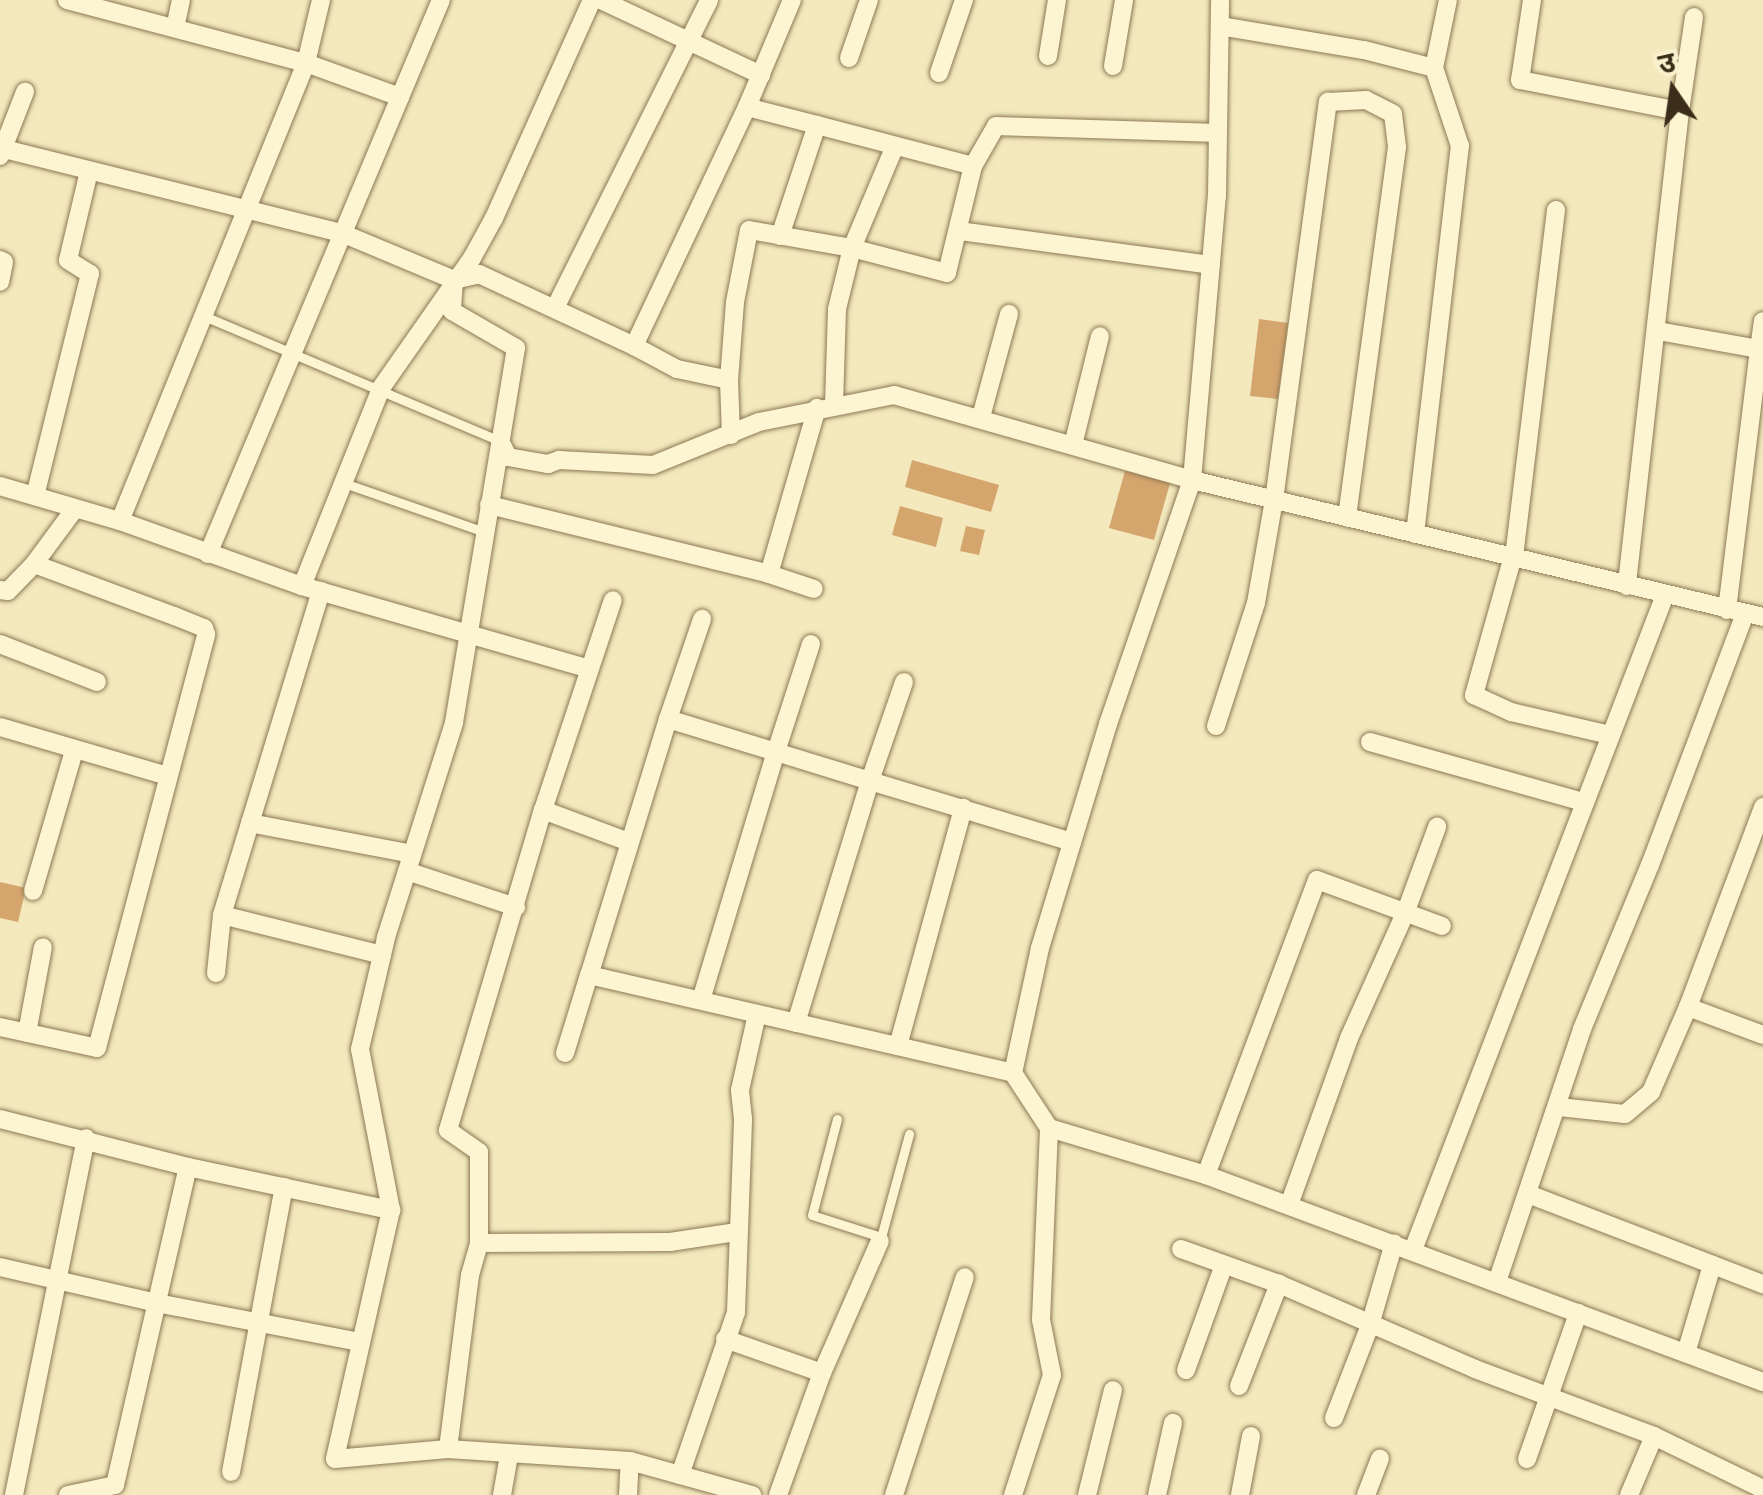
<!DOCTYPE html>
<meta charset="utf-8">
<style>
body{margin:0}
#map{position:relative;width:1763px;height:1495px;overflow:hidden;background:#f3e9bd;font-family:Literata,"Noto Sans Devanagari",serif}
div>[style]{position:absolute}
.building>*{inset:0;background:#d5a56e}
.roads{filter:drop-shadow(0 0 2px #8c7854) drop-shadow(0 0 2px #8c7854)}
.service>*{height:9px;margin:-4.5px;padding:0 4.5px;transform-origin:4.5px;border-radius:4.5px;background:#fdf4d1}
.minor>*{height:18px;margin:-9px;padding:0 9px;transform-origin:9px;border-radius:9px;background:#fdf4d1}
span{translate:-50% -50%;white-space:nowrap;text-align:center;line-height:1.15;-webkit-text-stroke:8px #f9f1cd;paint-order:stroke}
.north{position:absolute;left:1623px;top:40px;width:100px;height:100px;-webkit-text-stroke:8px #f9f1cd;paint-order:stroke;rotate:347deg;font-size:28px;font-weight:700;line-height:40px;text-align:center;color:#3a2d1a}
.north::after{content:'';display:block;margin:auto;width:35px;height:45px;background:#3a2d1a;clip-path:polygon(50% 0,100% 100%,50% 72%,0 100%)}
</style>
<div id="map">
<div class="building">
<div style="clip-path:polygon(1259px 319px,1288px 323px,1278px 399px,1250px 396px)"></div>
<div style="clip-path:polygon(912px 460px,999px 485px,991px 512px,905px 487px)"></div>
<div style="clip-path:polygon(1125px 471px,1170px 483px,1154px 540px,1109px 528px)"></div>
<div style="clip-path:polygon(900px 506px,943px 518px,936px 547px,892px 535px)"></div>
<div style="clip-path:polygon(966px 526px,985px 530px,979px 555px,960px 551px)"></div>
<div style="clip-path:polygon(0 882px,26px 888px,18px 922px,0 918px)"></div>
</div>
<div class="roads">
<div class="service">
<div style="left:204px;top:316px;width:321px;rotate:22.9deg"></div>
<div style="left:344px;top:483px;width:149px;rotate:19.2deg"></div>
<div style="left:837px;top:1119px;width:99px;rotate:104.6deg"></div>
<div style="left:812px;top:1215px;width:72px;rotate:17.7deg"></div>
<div style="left:880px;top:1241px;width:111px;rotate:-74.8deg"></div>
</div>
<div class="minor">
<div style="left:67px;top:0;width:247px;rotate:14.8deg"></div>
<div style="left:306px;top:63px;width:100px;rotate:19.9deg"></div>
<div style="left:400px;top:97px;width:105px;rotate:-67.1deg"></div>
<div style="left:601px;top:0;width:177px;rotate:25.1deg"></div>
<div style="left:1532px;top:0;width:81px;rotate:98.5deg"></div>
<div style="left:1520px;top:80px;width:163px;rotate:11deg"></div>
<div style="left:1680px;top:111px;width:478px;rotate:96.4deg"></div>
<div style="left:1220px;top:26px;width:146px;rotate:9.5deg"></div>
<div style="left:1364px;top:50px;width:72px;rotate:14.4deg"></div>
<div style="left:175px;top:28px;width:29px;rotate:-78deg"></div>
<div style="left:1048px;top:56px;width:57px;rotate:-80.9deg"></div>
<div style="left:849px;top:58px;width:61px;rotate:-71deg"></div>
<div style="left:1113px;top:66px;width:67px;rotate:-80.5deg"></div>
<div style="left:939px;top:73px;width:77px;rotate:-71.1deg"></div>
<div style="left:1680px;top:111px;width:95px;rotate:-81.5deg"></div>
<div style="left:817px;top:125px;width:161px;rotate:14.7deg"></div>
<div style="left:973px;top:166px;width:110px;rotate:103.7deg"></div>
<div style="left:947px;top:273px;width:98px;rotate:-165.3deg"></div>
<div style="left:852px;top:248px;width:108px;rotate:-67.2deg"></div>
<div style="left:0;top:148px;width:355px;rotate:14deg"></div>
<div style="left:344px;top:234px;width:119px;rotate:22.7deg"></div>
<div style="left:454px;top:280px;width:26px;rotate:-13deg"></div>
<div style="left:479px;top:274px;width:171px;rotate:24.9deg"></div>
<div style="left:634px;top:346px;width:264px;rotate:-64.7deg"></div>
<div style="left:0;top:156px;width:69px;rotate:-68.7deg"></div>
<div style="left:973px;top:166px;width:46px;rotate:-60.1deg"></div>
<div style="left:996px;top:126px;width:222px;rotate:1.8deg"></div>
<div style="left:1556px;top:210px;width:341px;rotate:96.9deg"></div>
<div style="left:1515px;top:549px;width:152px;rotate:105.7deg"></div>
<div style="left:1474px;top:695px;width:41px;rotate:24.7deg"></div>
<div style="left:1511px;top:712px;width:102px;rotate:13.1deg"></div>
<div style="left:960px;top:231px;width:253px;rotate:7.7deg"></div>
<div style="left:780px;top:236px;width:117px;rotate:-71.6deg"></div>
<div style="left:817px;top:125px;width:72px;rotate:-165.6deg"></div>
<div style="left:747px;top:107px;width:116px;rotate:-67.2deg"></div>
<div style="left:0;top:260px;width:4px;rotate:27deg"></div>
<div style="left:4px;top:262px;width:20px;rotate:101deg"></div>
<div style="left:454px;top:280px;width:31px;rotate:94deg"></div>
<div style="left:452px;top:311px;width:74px;rotate:30deg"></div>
<div style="left:516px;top:348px;width:380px;rotate:99.4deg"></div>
<div style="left:454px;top:723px;width:225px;rotate:107.6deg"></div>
<div style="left:386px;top:938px;width:114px;rotate:103.2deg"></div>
<div style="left:360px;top:1049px;width:164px;rotate:79.1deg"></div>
<div style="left:391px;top:1210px;width:255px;rotate:102.7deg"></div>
<div style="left:335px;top:1459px;width:113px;rotate:-5.1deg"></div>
<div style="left:448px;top:1449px;width:182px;rotate:3.8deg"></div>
<div style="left:630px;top:1461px;width:127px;rotate:15.6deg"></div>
<div style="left:555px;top:308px;width:344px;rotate:-63.4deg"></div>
<div style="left:1658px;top:331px;width:103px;rotate:10.1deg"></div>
<div style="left:1759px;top:349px;width:28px;rotate:-82deg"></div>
<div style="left:634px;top:346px;width:49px;rotate:28.1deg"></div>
<div style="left:677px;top:369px;width:53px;rotate:11.9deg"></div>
<div style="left:981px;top:417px;width:107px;rotate:-74.8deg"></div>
<div style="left:731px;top:435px;width:55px;rotate:-92.1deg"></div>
<div style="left:729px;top:380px;width:78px;rotate:-85.6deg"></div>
<div style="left:735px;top:302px;width:73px;rotate:-79deg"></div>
<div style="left:749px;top:230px;width:105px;rotate:9.9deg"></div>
<div style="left:852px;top:248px;width:63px;rotate:103.8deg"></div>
<div style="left:837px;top:309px;width:96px;rotate:91.8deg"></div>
<div style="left:500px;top:441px;width:18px;rotate:63deg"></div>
<div style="left:508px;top:457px;width:41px;rotate:9.9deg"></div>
<div style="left:548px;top:464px;width:12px;rotate:-20deg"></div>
<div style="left:559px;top:460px;width:94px;rotate:3deg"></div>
<div style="left:653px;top:465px;width:114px;rotate:-22.1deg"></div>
<div style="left:759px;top:422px;width:138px;rotate:-11.3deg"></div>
<div style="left:894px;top:395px;width:310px;rotate:15.9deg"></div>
<div style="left:1192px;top:480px;width:587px;rotate:13.49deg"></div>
<div style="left:1073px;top:445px;width:112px;rotate:-76.1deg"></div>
<div style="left:0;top:486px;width:125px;rotate:16.3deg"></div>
<div style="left:120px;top:521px;width:193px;rotate:19.7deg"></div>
<div style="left:302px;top:586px;width:299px;rotate:16.1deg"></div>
<div style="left:35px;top:496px;width:229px;rotate:-76.1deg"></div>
<div style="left:90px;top:274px;width:26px;rotate:-148deg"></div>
<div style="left:68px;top:260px;width:91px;rotate:-76.7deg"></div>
<div style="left:489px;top:505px;width:288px;rotate:13.8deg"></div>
<div style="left:769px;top:574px;width:173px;rotate:-73.9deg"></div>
<div style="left:120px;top:521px;width:494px;rotate:-67.9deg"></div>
<div style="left:306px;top:63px;width:65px;rotate:-76.6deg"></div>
<div style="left:1415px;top:534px;width:391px;rotate:-83.4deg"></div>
<div style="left:1460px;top:146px;width:82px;rotate:-108.4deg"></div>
<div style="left:1434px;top:68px;width:69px;rotate:-78.4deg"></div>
<div style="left:208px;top:554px;width:496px;rotate:-67.2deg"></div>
<div style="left:769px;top:574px;width:47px;rotate:18.4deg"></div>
<div style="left:302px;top:586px;width:213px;rotate:-68.2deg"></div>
<div style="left:381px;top:388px;width:159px;rotate:-55deg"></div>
<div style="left:472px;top:258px;width:46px;rotate:-61.2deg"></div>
<div style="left:494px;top:218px;width:239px;rotate:-65.8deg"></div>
<div style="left:0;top:590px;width:8px;rotate:7deg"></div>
<div style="left:8px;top:591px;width:37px;rotate:-46deg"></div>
<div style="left:34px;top:564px;width:67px;rotate:-53.5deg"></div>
<div style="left:321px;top:591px;width:339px;rotate:107deg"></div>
<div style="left:222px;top:915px;width:165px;rotate:14deg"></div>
<div style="left:1727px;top:610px;width:263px;rotate:-83deg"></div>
<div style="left:1759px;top:349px;width:4px;rotate:14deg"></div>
<div style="left:0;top:644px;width:104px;rotate:21.4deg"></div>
<div style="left:811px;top:644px;width:114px;rotate:108deg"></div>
<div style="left:776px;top:752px;width:113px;rotate:-163deg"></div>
<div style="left:668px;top:719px;width:268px;rotate:107.1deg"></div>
<div style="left:589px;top:975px;width:435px;rotate:13deg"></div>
<div style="left:1013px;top:1073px;width:128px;rotate:-77.8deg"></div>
<div style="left:1040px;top:948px;width:234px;rotate:-73.1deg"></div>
<div style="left:1108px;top:724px;width:258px;rotate:-71deg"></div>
<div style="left:1192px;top:480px;width:285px;rotate:-85deg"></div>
<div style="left:1217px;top:196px;width:196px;rotate:-89.1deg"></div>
<div style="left:904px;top:682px;width:105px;rotate:109deg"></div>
<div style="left:870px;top:781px;width:211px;rotate:16.8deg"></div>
<div style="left:668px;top:719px;width:106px;rotate:-71.2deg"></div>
<div style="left:1216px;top:726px;width:129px;rotate:-72deg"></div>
<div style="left:1256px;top:603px;width:105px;rotate:-80.1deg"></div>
<div style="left:1274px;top:500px;width:402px;rotate:-82.3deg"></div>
<div style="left:1328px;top:102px;width:38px;rotate:-3deg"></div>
<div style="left:1366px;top:100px;width:30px;rotate:27deg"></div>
<div style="left:1393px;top:114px;width:33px;rotate:83deg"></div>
<div style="left:1397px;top:147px;width:374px;rotate:97.7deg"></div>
<div style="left:0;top:727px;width:175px;rotate:16.3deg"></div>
<div style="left:1370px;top:742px;width:222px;rotate:15.7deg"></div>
<div style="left:543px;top:810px;width:92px;rotate:20.4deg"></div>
<div style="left:250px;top:823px;width:165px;rotate:10.8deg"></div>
<div style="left:407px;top:871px;width:115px;rotate:18.3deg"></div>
<div style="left:33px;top:891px;width:146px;rotate:-73.7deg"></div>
<div style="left:216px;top:973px;width:58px;rotate:-84.1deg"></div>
<div style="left:701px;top:1000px;width:259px;rotate:-73.2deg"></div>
<div style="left:776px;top:752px;width:98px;rotate:17.1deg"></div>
<div style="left:870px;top:781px;width:253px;rotate:107deg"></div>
<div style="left:1688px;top:1007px;width:80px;rotate:20.5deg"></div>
<div style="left:0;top:1027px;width:99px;rotate:12.2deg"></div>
<div style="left:97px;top:1048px;width:428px;rotate:-75.2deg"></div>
<div style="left:206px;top:634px;width:6px;rotate:-108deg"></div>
<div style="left:204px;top:628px;width:32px;rotate:-158deg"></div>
<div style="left:174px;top:616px;width:149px;rotate:-159.6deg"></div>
<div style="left:27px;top:1033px;width:87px;rotate:-79.5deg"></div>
<div style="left:898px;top:1046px;width:247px;rotate:-74.7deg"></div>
<div style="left:565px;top:1053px;width:82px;rotate:-72.9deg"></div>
<div style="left:1559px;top:1107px;width:66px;rotate:6.1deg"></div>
<div style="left:1625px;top:1114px;width:34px;rotate:-40deg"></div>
<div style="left:1651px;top:1092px;width:93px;rotate:-66.5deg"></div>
<div style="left:1688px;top:1007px;width:214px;rotate:-69.4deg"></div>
<div style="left:0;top:1119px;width:194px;rotate:14.3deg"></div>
<div style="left:188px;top:1167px;width:208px;rotate:12deg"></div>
<div style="left:1049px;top:1128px;width:164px;rotate:16.7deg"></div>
<div style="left:1206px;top:1175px;width:594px;rotate:20.39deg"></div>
<div style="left:1206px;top:1175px;width:315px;rotate:-69.4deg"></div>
<div style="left:1317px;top:880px;width:133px;rotate:20.2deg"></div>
<div style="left:1528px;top:1194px;width:252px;rotate:21deg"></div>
<div style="left:1289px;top:1205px;width:177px;rotate:-70.2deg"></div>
<div style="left:1349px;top:1038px;width:139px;rotate:-65.8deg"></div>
<div style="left:1406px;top:911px;width:90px;rotate:-69.7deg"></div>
<div style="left:479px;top:1243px;width:191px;rotate:-0.3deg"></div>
<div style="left:670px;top:1242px;width:68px;rotate:-8.5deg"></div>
<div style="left:1181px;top:1249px;width:104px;rotate:19.7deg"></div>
<div style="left:1279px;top:1284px;width:214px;rotate:23.4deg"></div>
<div style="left:1475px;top:1369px;width:191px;rotate:20.5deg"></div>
<div style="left:1413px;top:1250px;width:702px;rotate:-68.96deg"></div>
<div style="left:0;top:1267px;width:161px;rotate:12.9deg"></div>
<div style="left:157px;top:1303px;width:206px;rotate:10.9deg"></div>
<div style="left:1497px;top:1282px;width:267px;rotate:-71.4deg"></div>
<div style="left:1582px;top:1029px;width:178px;rotate:-67.5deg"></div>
<div style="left:1650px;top:865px;width:269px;rotate:-69.3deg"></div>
<div style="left:725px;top:1339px;width:103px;rotate:19.3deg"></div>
<div style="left:1686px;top:1353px;width:92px;rotate:-73.5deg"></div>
<div style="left:1186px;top:1370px;width:109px;rotate:-70.2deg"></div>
<div style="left:1239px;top:1386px;width:110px;rotate:-68.6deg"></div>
<div style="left:1334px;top:1418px;width:100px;rotate:-68.8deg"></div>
<div style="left:1370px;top:1325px;width:85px;rotate:-73.7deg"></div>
<div style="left:448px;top:1449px;width:175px;rotate:-82.8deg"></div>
<div style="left:470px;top:1275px;width:33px;rotate:-74deg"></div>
<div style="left:479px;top:1243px;width:91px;rotate:-90deg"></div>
<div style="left:479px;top:1152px;width:38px;rotate:-145deg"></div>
<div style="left:448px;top:1130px;width:334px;rotate:-73.5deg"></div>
<div style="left:543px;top:810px;width:221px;rotate:-71.6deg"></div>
<div style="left:1527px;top:1459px;width:155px;rotate:-70.7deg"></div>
<div style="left:231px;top:1472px;width:290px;rotate:-79.5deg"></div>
<div style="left:680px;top:1475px;width:172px;rotate:-71deg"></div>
<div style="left:736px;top:1312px;width:193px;rotate:-87.9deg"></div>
<div style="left:743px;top:1119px;width:29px;rotate:-96deg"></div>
<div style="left:740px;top:1090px;width:78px;rotate:-77.4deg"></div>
<div style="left:14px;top:1495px;width:364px;rotate:-78.6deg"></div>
<div style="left:68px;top:1495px;width:48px;rotate:-12deg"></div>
<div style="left:115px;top:1485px;width:326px;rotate:-77.1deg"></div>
<div style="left:502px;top:1495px;width:40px;rotate:-80deg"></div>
<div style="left:628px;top:1495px;width:34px;rotate:-87deg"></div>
<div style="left:778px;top:1495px;width:130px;rotate:-70.2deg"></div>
<div style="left:822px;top:1373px;width:144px;rotate:-66.3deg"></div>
<div style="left:894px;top:1495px;width:229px;rotate:-72deg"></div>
<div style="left:1013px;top:1495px;width:126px;rotate:-72deg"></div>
<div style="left:1052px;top:1375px;width:56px;rotate:-101.3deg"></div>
<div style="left:1041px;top:1320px;width:192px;rotate:-87.6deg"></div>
<div style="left:1049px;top:1128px;width:66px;rotate:-123.2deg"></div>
<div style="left:1087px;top:1495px;width:108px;rotate:-76.1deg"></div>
<div style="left:1157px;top:1495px;width:74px;rotate:-77.5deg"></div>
<div style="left:1240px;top:1495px;width:60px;rotate:-79.4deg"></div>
<div style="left:1366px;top:1495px;width:39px;rotate:-69deg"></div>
<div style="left:1629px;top:1495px;width:64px;rotate:-67deg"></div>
<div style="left:1654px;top:1436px;width:121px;rotate:25.9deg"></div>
</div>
</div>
<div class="north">उ</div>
</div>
